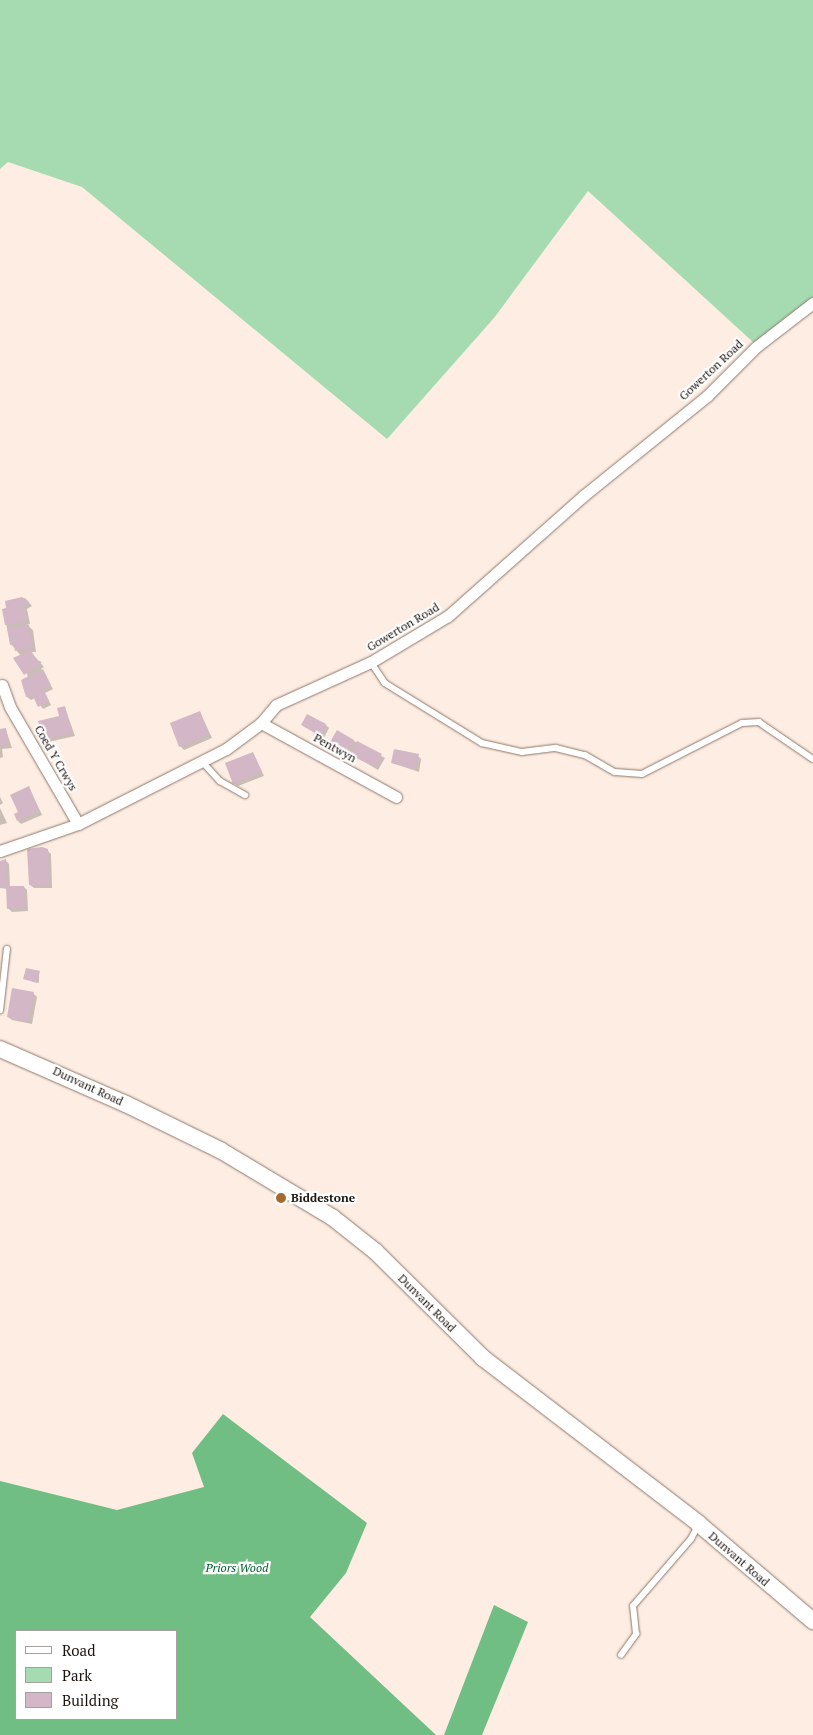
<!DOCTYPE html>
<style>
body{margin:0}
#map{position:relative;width:813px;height:1735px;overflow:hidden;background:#fdede3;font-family:"PT Serif",serif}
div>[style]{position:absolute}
.green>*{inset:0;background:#a6dbb1}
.forest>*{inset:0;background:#71be84}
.shadow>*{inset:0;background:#0003}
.building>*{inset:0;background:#d3b7c6}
.roads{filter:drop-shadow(0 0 1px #8f7768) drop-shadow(0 0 1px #8f7768)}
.lane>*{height:5.5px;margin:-2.75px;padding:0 2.75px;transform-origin:2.75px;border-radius:2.75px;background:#fff}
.street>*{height:11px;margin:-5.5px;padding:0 5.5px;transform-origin:5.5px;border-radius:5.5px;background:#fff}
.secondary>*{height:16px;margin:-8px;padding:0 8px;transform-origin:8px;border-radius:8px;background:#fff}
.dots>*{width:14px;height:14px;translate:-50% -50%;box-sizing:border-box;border:2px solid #fff;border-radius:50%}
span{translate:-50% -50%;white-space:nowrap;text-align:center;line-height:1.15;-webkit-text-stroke:4.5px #fff;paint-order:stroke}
.street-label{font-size:12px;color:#1e150f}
.poi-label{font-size:12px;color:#1e150f;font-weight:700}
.left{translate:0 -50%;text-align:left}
.park-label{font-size:12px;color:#01602c;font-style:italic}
.legend{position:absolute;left:15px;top:1630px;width:162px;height:90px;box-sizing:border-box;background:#fff;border:1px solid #a5a19f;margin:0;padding:6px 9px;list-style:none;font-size:15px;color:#1e150f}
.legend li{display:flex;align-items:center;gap:10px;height:25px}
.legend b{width:25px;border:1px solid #a5a19f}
</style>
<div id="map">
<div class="green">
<div style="clip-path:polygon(0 0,813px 0,813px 297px,754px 343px,588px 191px,494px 318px,387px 439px,82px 187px,8px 162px,0 169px)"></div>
</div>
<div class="forest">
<div style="clip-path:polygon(evenodd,223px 1414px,367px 1523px,346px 1573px,310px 1617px,436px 1735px,0 1735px,0 1481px,117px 1510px,204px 1487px,192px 1453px,223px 1414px,176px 1631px,176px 1719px,16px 1719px,16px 1631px,176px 1631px)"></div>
<div style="clip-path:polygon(494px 1605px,528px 1622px,482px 1735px,444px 1735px)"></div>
</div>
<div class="shadow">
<div style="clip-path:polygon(25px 598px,32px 606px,27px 609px,30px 624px,27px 625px,33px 630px,36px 652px,31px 652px,44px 667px,41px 669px,53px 689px,45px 693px,51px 705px,43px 709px,35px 698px,31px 700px,27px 697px,23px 687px,28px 677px,21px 656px,11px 644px,6px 624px,6px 602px)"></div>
<div style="clip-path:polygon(65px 708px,75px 736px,48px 742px,44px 739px)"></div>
<div style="clip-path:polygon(200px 712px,212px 738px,184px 750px,180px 746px)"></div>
<div style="clip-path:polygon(302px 725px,326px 725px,329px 728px,324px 738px)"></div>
<div style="clip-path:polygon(6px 730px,12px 748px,2px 749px,3px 757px,0 758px,0 731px)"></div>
<div style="clip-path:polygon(354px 741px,385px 758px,378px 770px,331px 742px)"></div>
<div style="clip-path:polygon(253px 753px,264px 776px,238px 786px,234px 783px)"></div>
<div style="clip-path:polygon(418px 756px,421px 759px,419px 772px,392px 763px)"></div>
<div style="clip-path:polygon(29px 787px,42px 815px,21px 824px,18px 821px,19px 812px)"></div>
<div style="clip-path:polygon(0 797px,3px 803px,0 805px)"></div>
<div style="clip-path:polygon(0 808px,7px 823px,0 825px)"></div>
<div style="clip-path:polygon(48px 851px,51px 854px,52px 888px,34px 888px,30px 885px)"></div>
<div style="clip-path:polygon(5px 860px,9px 864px,10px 887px,24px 887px,27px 890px,28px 911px,12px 912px,8px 908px,8px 889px,0 888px,0 862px)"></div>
<div style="clip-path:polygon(39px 972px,39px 983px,25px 979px)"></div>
<div style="clip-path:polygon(33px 993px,37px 997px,32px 1024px,12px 1020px,8px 1017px)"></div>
</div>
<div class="building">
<div style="clip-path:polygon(22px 597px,29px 602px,24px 606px,27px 621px,5px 625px,2px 609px,6px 608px,5px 601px)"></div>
<div style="clip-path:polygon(29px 625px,33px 648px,15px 651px,14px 644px,10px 645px,7px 628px)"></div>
<div style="clip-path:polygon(31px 650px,36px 660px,42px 662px,24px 675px,13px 658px)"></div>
<div style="clip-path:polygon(43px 669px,51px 685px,43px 689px,49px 701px,38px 707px,32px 694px,26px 697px,21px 680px)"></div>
<div style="clip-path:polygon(65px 706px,72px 733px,43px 740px,38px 721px,59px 716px,57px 708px)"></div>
<div style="clip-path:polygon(200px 711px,209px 735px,179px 747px,170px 723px)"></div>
<div style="clip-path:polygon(307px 714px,326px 724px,320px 736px,301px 725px)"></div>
<div style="clip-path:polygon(6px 728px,9px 744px,0 746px,0 729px)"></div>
<div style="clip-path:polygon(337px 730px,354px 740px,347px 752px,330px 742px)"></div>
<div style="clip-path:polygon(357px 741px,382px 754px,375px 767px,350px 755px)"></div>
<div style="clip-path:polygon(394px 749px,419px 754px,415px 769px,391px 763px)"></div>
<div style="clip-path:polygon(253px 752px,262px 772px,233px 784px,225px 763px)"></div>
<div style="clip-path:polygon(29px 786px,39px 811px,17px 821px,14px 814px,18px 812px,10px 795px)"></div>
<div style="clip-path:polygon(42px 847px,48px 849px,49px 885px,29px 885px,27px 849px)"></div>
<div style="clip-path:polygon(6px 859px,7px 886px,0 887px,0 861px)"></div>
<div style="clip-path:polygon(6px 886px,24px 886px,25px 908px,7px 909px)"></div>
<div style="clip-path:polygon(26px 968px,40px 971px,37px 983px,23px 979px)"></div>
<div style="clip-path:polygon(12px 988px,34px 992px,28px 1021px,7px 1017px)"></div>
</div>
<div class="roads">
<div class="lane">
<div style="left:371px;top:662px;width:25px;rotate:56deg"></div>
<div style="left:385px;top:683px;width:114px;rotate:31.7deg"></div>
<div style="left:482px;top:743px;width:41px;rotate:12.7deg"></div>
<div style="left:522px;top:752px;width:34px;rotate:-7deg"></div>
<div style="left:556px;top:748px;width:30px;rotate:14deg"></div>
<div style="left:585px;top:755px;width:34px;rotate:30deg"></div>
<div style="left:615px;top:772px;width:27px;rotate:4deg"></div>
<div style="left:642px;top:774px;width:112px;rotate:-27deg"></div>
<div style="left:742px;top:723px;width:17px;rotate:-3deg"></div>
<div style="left:759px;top:722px;width:65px;rotate:34.4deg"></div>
<div style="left:202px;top:761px;width:27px;rotate:48deg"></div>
<div style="left:220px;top:781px;width:29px;rotate:29deg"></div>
<div style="left:0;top:1011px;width:62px;rotate:-83.6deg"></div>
<div style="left:621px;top:1655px;width:26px;rotate:-54deg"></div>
<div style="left:636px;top:1634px;width:28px;rotate:-96deg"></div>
<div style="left:633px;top:1606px;width:89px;rotate:-49.1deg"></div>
<div style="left:691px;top:1539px;width:15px;rotate:-62deg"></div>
</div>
<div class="street">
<div style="left:2px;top:685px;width:23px;rotate:70deg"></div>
<div style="left:10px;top:707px;width:135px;rotate:59.8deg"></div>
<div style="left:261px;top:723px;width:154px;rotate:28.7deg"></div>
<div style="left:0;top:851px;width:83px;rotate:-19.1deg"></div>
<div style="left:78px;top:824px;width:166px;rotate:-26.9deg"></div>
<div style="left:226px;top:749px;width:44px;rotate:-36.6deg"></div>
<div style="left:261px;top:723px;width:23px;rotate:-50deg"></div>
<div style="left:276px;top:705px;width:104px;rotate:-24.4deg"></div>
<div style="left:371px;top:662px;width:90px;rotate:-30.9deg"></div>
<div style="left:448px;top:616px;width:181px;rotate:-41.6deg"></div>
<div style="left:583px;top:496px;width:159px;rotate:-38.9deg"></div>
<div style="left:707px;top:396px;width:69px;rotate:-45deg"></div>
<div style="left:756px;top:347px;width:72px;rotate:-37.7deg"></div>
</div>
<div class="secondary">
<div style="left:0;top:1049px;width:137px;rotate:23.6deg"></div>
<div style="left:126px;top:1104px;width:105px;rotate:26.1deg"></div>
<div style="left:220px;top:1150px;width:131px;rotate:30.9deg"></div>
<div style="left:332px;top:1217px;width:56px;rotate:38.5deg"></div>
<div style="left:376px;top:1252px;width:151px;rotate:44.7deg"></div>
<div style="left:483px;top:1358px;width:272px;rotate:37.5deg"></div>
<div style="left:699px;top:1524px;width:150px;rotate:40.4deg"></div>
</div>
</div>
<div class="dots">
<div style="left:281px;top:1198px;background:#a76a2e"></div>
</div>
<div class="street-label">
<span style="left:711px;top:370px;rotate:-43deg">Gowerton Road</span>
<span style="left:403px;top:627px;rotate:-31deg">Gowerton Road</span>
<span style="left:335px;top:748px;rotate:29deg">Pentwyn</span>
<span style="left:56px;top:758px;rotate:60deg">Coed Y Crwys</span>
<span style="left:88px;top:1086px;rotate:25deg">Dunvant Road</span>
<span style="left:427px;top:1303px;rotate:45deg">Dunvant Road</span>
<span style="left:739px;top:1559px;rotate:41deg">Dunvant Road</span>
</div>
<div class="poi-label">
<span class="left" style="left:291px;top:1198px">Biddestone</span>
</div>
<div class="park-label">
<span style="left:237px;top:1568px">Priors Wood</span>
</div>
<ul class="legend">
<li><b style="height:6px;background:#fff"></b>Road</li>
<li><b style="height:14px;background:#a6dbb1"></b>Park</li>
<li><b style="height:14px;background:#d3b7c6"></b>Building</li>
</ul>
</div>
